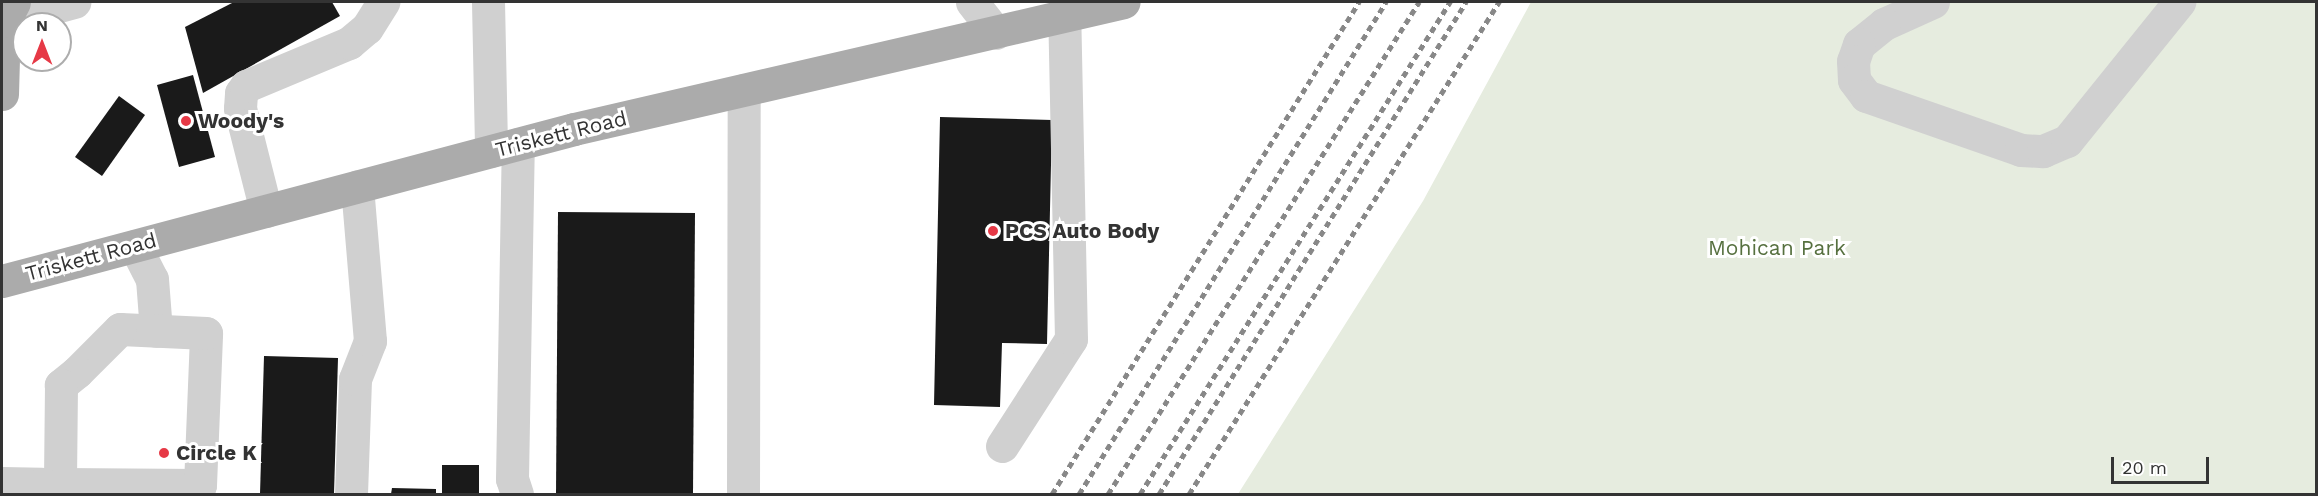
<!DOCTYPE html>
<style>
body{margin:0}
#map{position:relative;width:2318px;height:496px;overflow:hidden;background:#fff;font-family:"Work Sans",sans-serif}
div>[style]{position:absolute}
.green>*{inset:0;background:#e6ecdf}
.building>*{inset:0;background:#1a1a1a}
.minor>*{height:33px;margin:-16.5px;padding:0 16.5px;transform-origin:16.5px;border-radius:16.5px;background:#d0d0d0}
.major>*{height:33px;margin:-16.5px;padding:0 16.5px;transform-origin:16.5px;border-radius:16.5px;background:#ababab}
.rail>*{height:4.5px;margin-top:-2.25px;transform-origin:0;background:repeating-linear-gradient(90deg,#888 0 6px,transparent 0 10.5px)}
.dots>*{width:16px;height:16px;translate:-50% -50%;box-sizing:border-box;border:3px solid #fff;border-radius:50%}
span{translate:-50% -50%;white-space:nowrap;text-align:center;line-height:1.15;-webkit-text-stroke:6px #fff;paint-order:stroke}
.poi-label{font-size:21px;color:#333;font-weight:700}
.left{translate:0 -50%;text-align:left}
.street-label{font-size:21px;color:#333}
.park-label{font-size:21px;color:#56703f}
.frame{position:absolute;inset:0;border:3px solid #333;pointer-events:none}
.north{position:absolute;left:12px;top:12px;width:60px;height:60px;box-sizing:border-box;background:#fff;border:2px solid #adadad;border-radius:50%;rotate:0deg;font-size:16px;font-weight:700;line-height:24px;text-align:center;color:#333}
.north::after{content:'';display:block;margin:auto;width:21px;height:27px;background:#e63946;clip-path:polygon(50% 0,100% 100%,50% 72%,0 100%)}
.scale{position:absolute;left:2111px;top:457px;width:98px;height:27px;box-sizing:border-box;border:3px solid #333;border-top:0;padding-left:8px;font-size:18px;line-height:21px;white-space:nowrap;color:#333;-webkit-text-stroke:4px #fff;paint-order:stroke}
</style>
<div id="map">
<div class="green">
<div style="clip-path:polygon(1531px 2px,2316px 2px,2316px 494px,1238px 494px,1423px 201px)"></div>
</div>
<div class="building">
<div style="clip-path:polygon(234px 2px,332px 2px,340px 16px,203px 93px,185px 27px)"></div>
<div style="clip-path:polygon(193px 75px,215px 157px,179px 167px,157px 85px)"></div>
<div style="clip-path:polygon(119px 96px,145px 115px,102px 176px,75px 157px)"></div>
<div style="clip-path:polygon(940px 117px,1052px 120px,1047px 344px,1002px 343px,1000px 407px,934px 405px)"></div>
<div style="clip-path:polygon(558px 212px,695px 213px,693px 494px,556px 494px)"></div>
<div style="clip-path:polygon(264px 356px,338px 358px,334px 494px,260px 494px)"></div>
<div style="clip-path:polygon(442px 465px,479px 465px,479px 494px,442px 494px)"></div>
<div style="clip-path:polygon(392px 488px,436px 489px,436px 494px,391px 494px)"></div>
</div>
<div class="minor">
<div style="left:488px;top:2px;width:149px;rotate:88.8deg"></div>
<div style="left:972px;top:2px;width:39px;rotate:52deg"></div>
<div style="left:1933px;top:2px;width:54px;rotate:155.8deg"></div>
<div style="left:1884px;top:24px;width:32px;rotate:141deg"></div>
<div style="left:1859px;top:44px;width:18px;rotate:109deg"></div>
<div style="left:1853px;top:61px;width:19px;rotate:87deg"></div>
<div style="left:1854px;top:80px;width:20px;rotate:53deg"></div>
<div style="left:1866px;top:96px;width:164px;rotate:19.2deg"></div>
<div style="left:2021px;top:150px;width:22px;rotate:3deg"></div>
<div style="left:2043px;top:151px;width:26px;rotate:-23deg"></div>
<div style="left:2067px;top:141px;width:179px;rotate:-51.1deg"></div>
<div style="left:4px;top:21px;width:73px;rotate:-15.2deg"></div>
<div style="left:266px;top:211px;width:106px;rotate:-104.2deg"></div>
<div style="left:240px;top:108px;width:15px;rotate:-86deg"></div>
<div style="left:241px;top:93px;width:9px;rotate:-54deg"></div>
<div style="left:246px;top:86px;width:112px;rotate:-22.7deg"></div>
<div style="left:349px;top:43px;width:23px;rotate:-40deg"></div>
<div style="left:367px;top:28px;width:31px;rotate:-58deg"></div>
<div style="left:135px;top:246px;width:37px;rotate:63deg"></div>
<div style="left:152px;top:279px;width:52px;rotate:85.6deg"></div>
<div style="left:1002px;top:446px;width:127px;rotate:-57.2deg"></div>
<div style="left:1071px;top:339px;width:323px;rotate:-91.2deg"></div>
<div style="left:2px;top:483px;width:39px;rotate:1deg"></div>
<div style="left:41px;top:484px;width:19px"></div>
<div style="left:60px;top:484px;width:140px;rotate:0.4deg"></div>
<div style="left:200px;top:485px;width:152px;rotate:-87.7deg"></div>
<div style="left:206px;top:333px;width:86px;rotate:-177.3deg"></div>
<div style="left:120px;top:329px;width:61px;rotate:135deg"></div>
<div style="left:77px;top:372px;width:21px;rotate:141deg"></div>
<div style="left:61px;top:385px;width:99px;rotate:90.6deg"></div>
<div style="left:60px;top:484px;width:10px;rotate:90deg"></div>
<div style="left:351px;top:494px;width:115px;rotate:-88deg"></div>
<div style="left:355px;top:379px;width:41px;rotate:-68.5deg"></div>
<div style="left:370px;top:341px;width:155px;rotate:-94.8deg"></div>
<div style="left:517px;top:494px;width:16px;rotate:-108deg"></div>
<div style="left:512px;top:479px;width:335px;rotate:-89deg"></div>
<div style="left:743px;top:494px;width:404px;rotate:-89.9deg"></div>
</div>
<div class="major">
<div style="left:2px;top:94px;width:73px;rotate:-88.4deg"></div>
<div style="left:4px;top:21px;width:21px;rotate:-62deg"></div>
<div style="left:2px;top:281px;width:592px;rotate:-14.88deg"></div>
<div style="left:574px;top:129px;width:564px;rotate:-13deg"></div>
</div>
<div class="rail">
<div style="left:1052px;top:494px;width:580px;rotate:-58.04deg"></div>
<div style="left:1079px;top:494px;width:580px;rotate:-58.04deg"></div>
<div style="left:1108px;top:494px;width:582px;rotate:-57.7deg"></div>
<div style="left:1140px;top:494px;width:582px;rotate:-57.79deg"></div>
<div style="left:1159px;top:494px;width:580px;rotate:-58.04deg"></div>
<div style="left:1189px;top:494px;width:582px;rotate:-57.79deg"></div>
</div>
<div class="dots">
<div style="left:186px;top:121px;background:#e63946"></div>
<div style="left:993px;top:231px;background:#e63946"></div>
<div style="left:164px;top:453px;background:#e63946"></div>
</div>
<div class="poi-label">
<span class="left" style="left:198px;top:121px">Woody's</span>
<span class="left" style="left:1005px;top:231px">PCS Auto Body</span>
<span class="left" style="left:176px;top:453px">Circle K</span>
</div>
<div class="street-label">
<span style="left:561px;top:134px;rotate:-14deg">Triskett Road</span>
<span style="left:91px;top:257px;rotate:-15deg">Triskett Road</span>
</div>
<div class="park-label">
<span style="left:1777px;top:248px">Mohican Park</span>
</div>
<div class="frame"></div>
<div class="north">N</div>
<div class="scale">20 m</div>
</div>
